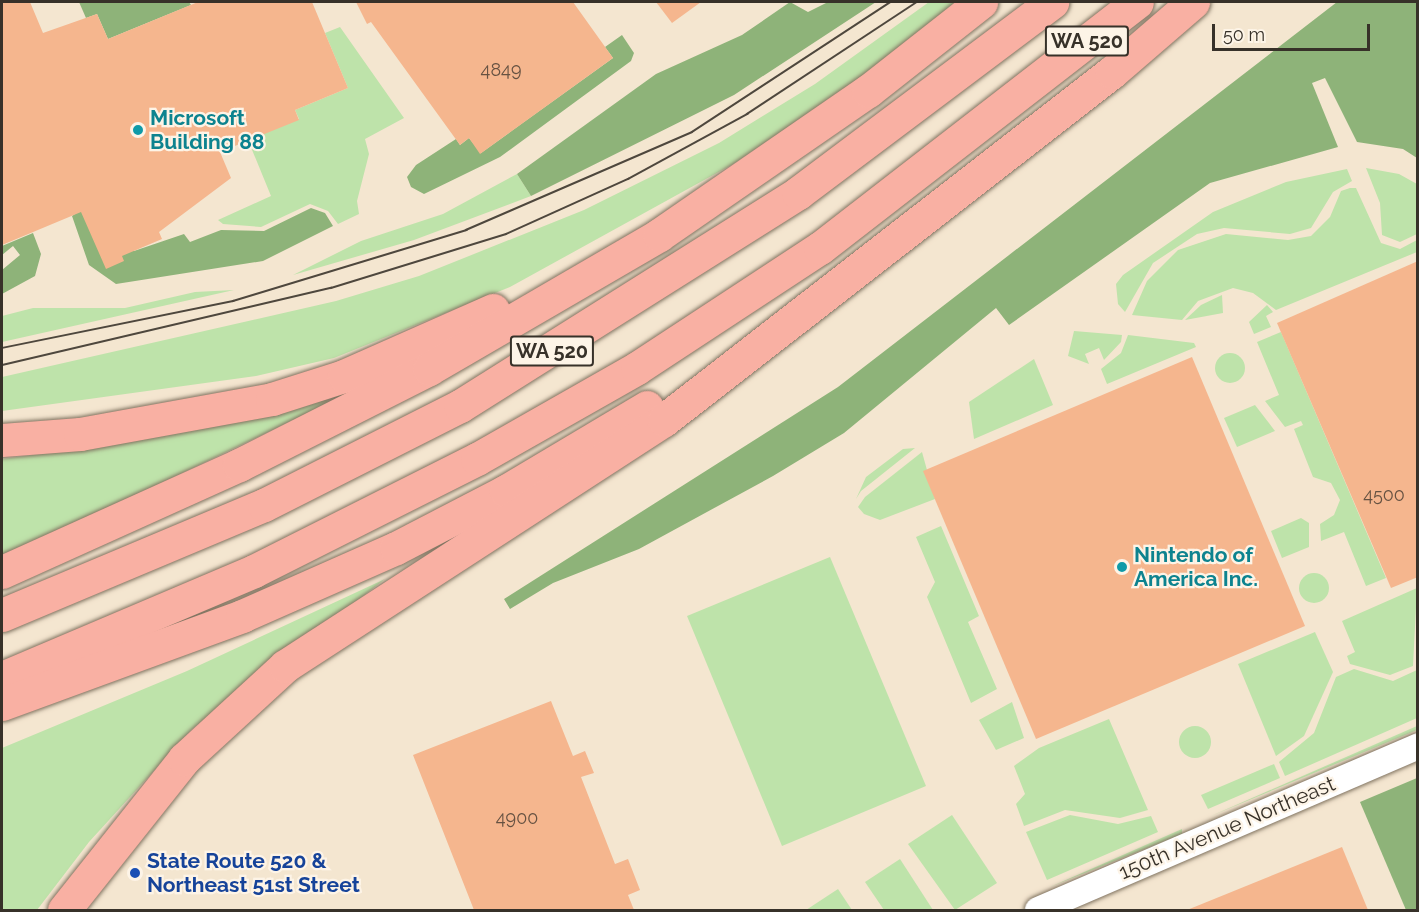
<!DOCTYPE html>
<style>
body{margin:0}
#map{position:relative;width:1419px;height:912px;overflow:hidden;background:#f4e6d0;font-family:Raleway,sans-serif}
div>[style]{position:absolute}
.green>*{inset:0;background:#bee3aa}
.round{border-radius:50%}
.forest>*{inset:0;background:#8eb379}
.building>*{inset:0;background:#f5b68e}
.roads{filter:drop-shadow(0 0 2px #807360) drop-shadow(0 0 2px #807360)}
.minor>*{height:26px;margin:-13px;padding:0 13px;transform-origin:13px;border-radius:13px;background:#fff}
.highway>*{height:33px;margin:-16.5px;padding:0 16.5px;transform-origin:16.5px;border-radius:16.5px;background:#f9b0a3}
.tram>*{height:1.5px;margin:-0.75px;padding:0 0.75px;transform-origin:0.75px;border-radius:0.75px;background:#4e473d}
.dots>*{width:16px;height:16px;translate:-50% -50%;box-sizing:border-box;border:3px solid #fdf4e7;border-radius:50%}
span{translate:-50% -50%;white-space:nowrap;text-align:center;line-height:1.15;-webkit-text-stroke:4.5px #fdf4e7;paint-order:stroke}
.number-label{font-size:18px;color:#665242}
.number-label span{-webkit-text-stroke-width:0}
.shield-label span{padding:2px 4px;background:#fdf4e7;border:2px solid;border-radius:4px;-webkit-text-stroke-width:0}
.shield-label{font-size:20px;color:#373129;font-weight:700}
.culture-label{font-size:21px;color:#0d838f;font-weight:700}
.left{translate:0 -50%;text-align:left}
.street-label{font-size:21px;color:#373129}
.transit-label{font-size:21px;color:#164399;font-weight:700}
.frame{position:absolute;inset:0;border:3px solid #373129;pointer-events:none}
.scale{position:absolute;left:1212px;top:24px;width:158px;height:27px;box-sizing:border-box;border:3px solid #373129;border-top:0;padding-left:8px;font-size:18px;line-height:21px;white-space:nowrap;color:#373129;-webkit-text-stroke:4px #fdf4e7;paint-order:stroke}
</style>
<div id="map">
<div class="green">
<div style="clip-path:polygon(929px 2px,957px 2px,869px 72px,735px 163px,510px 287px,334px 358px,256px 376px,2px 411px,2px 377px,336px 301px,419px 276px,584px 210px,719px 143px,815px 84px)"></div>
<div style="clip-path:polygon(340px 27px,404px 118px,365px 139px,369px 154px,357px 201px,359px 214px,338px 224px,328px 211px,310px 204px,261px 227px,223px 224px,218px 220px,271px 196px,248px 140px,299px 119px,295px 110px,348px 88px,325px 33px)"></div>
<div style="clip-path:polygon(1366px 168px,1399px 174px,1417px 184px,1417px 234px,1400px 242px,1382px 235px,1380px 203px)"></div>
<div style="clip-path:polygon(1347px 169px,1352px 181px,1333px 192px,1311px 228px,1290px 234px,1224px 228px,1197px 234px,1153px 263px,1125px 312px,1118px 304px,1116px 284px,1123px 275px,1213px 212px,1286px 182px)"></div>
<div style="clip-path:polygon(517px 174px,531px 196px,414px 240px,293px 275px,361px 241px,443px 214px)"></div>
<div style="clip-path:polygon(1350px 188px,1356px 188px,1381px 243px,1400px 249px,1417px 240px,1417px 252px,1276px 310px,1253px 293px,1233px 288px,1198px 301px,1182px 320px,1132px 315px,1147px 281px,1178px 250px,1226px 234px,1288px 240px,1311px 236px,1330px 217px,1341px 191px)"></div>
<div style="clip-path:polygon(234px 290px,2px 342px,2px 316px,33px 308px,125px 308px,195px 292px)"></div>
<div style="clip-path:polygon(1222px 295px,1223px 313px,1185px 320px,1201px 305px)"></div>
<div style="clip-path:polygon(1267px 305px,1273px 312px,1266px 316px,1271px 327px,1254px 334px,1249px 322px)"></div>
<div style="clip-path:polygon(1074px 331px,1122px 335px,1121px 342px,1104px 360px,1099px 348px,1085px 354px,1089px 364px,1068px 356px)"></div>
<div style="clip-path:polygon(1281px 332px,1386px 578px,1366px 586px,1344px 532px,1321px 541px,1320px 524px,1334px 515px,1340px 500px,1331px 483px,1313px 477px,1294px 429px,1303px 425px,1301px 421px,1285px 427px,1265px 401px,1279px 395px,1257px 342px)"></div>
<div style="clip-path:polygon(1128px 335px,1194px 343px,1196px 347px,1107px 384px,1101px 369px,1121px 353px)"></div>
<div class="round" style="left:1215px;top:353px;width:30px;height:30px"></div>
<div style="clip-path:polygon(1034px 359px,1053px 405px,974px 439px,969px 402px)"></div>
<div style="clip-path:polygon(324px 396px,329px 403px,2px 559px,2px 459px,94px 447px)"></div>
<div style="clip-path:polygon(1255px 405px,1275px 431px,1237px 447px,1224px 418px)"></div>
<div style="clip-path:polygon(915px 448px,861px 491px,856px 499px,866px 477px,903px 449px)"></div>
<div style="clip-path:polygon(922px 452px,935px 499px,880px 520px,864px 514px,858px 507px,865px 497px)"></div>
<div style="clip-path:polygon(1301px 518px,1309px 523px,1309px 547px,1282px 558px,1271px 531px)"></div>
<div style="clip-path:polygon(941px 526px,979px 616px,968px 622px,997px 689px,971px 703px,927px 597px,935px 582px,916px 537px)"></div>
<div style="clip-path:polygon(830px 557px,926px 786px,782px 846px,687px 616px)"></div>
<div class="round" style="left:1299px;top:573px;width:30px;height:30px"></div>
<div style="clip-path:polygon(385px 579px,192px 729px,89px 842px,37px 910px,2px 910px,2px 748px,187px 671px)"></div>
<div style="clip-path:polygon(1417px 588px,1413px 666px,1390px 675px,1350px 664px,1347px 656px,1355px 652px,1342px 621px)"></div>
<div style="clip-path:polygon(1315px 632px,1333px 672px,1304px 736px,1276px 756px,1238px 664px)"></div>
<div style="clip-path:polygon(1354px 669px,1393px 681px,1417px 670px,1417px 718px,1285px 776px,1279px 762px,1314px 733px,1336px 677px)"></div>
<div style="clip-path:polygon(1012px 702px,1024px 738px,996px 750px,979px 720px)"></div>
<div style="clip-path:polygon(1109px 719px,1148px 810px,1120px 818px,1065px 810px,1024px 826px,1016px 804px,1025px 794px,1014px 766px,1039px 748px)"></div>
<div class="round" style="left:1179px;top:726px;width:32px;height:32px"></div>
<div style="clip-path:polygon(1417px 726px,1417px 730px,1211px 816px)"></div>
<div style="clip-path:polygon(1274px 764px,1280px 778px,1208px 809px,1201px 795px)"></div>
<div style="clip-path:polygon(952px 815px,997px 883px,955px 910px,908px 844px)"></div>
<div style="clip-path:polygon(1070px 815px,1118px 824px,1151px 816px,1158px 832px,1047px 880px,1026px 832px)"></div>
<div style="clip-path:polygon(1182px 829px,1182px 834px,1050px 887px)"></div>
<div style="clip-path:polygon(900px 859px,933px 910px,884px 910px,865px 882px)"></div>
<div style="clip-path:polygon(838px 889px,852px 910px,806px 910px)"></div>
</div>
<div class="forest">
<div style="clip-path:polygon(79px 2px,189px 2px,191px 5px,108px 39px,97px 14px,86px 18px)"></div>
<div style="clip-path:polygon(790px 2px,808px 12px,828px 2px,876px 2px,734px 95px,531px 196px,517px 174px,656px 74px,742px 35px)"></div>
<div style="clip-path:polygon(1337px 2px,1417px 2px,1417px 158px,1403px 149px,1357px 142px,1325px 78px,1312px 83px,1338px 147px,1210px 183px,1009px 325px,996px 308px,844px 433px,773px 476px,639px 549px,553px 583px,510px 609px,504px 599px,838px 387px)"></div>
<div style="clip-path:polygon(622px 35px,634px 53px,631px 61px,500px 157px,424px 194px,411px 187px,407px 177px,416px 165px,456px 139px,460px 145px,469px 138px,481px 153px,613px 58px,605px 47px)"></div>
<div style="clip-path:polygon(108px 191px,134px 251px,184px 234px,190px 242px,221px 230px,264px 231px,311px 208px,325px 213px,333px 226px,263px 261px,116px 284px,89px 265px,72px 216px)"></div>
<div style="clip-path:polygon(33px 233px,41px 254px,35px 276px,2px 294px,2px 270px,20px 255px,13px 246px,2px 255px,2px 246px)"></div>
<div style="clip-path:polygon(1417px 778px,1417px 910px,1406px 910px,1360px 802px)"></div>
</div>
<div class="building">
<div style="clip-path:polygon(2px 2px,30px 2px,43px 33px,97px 14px,108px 39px,198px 2px,312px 2px,348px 88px,295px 110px,299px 120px,220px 152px,231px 178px,159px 232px,162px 239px,122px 256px,124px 261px,106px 269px,81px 212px,2px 245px)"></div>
<div style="clip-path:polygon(356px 2px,573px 2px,613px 58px,480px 154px,469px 138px,460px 145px,371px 22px,367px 24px)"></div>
<div style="clip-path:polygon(656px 2px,701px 2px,672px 23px)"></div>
<div style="clip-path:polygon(1418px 261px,1418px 577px,1391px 588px,1277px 323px)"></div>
<div style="clip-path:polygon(1192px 357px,1305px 626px,1036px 739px,923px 471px)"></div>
<div style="clip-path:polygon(551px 701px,573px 756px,585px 751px,594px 773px,581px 777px,615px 864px,628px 859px,640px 890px,628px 895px,634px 910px,474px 910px,413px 755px)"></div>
<div style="clip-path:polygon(1342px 847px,1368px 910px,1187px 910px)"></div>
</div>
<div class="roads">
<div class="minor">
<div style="left:1038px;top:910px;width:414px;rotate:-23.3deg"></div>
</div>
<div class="highway">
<div style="left:2px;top:440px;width:78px;rotate:-4.4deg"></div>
<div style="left:80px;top:434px;width:195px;rotate:-10.3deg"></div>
<div style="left:272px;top:399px;width:76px;rotate:-17.7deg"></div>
<div style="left:344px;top:376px;width:163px;rotate:-23.9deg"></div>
<div style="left:2px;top:572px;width:260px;rotate:-24.3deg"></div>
<div style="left:239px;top:465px;width:213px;rotate:-26.8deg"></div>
<div style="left:429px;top:369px;width:266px;rotate:-30.2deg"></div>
<div style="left:659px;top:235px;width:254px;rotate:-34.6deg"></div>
<div style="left:868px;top:91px;width:144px;rotate:-38.2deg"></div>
<div style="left:2px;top:615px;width:284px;rotate:-22.8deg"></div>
<div style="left:264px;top:505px;width:220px;rotate:-26.8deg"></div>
<div style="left:460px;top:406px;width:400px;rotate:-32.2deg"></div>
<div style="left:798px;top:193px;width:318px;rotate:-36.9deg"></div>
<div style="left:2px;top:678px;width:274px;rotate:-23deg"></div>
<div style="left:254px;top:571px;width:250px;rotate:-26.7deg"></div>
<div style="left:477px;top:459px;width:184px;rotate:-29.6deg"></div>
<div style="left:637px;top:368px;width:219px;rotate:-33.3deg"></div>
<div style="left:820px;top:248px;width:401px;rotate:-37.8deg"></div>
<div style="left:2px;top:704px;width:256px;rotate:-20.1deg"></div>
<div style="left:242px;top:616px;width:168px;rotate:-23.8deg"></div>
<div style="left:396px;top:548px;width:124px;rotate:-27.4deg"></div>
<div style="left:506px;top:491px;width:164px;rotate:-30.8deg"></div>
<div style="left:64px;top:910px;width:193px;rotate:-51.5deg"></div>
<div style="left:184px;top:759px;width:137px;rotate:-42.6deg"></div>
<div style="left:285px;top:666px;width:452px;rotate:-33deg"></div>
<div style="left:664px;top:420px;width:567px;rotate:-37.84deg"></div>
<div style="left:1112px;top:72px;width:107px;rotate:-40.8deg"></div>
</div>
</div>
<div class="tram">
<div style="left:2px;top:348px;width:236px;rotate:-11.5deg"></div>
<div style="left:233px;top:301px;width:244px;rotate:-16.9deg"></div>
<div style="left:466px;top:230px;width:246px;rotate:-23.4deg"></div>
<div style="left:692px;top:132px;width:238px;rotate:-33.2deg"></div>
<div style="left:2px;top:365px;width:338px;rotate:-13.2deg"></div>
<div style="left:331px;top:288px;width:183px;rotate:-17.1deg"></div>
<div style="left:506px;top:234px;width:134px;rotate:-24.3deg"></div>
<div style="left:628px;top:179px;width:136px;rotate:-28.6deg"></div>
<div style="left:747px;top:114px;width:204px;rotate:-33.4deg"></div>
</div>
<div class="dots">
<div style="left:138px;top:130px;background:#0f9aa8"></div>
<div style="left:1122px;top:567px;background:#0f9aa8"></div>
<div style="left:135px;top:873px;background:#1a4fb4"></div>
</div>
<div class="number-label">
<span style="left:501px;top:70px">4849</span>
<span style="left:1384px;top:495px">4500</span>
<span style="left:517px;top:818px">4900</span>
</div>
<div class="shield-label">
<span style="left:1087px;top:41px">WA 520</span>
<span style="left:552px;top:351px">WA 520</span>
</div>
<div class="culture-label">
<span class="left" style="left:150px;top:130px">Microsoft<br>Building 88</span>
<span class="left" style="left:1134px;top:567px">Nintendo of<br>America Inc.</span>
</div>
<div class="street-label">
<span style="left:1227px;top:828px;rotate:-23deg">150th Avenue Northeast</span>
</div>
<div class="transit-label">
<span class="left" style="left:147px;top:873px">State Route 520 &amp;<br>Northeast 51st Street</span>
</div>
<div class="frame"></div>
<div class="scale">50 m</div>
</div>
